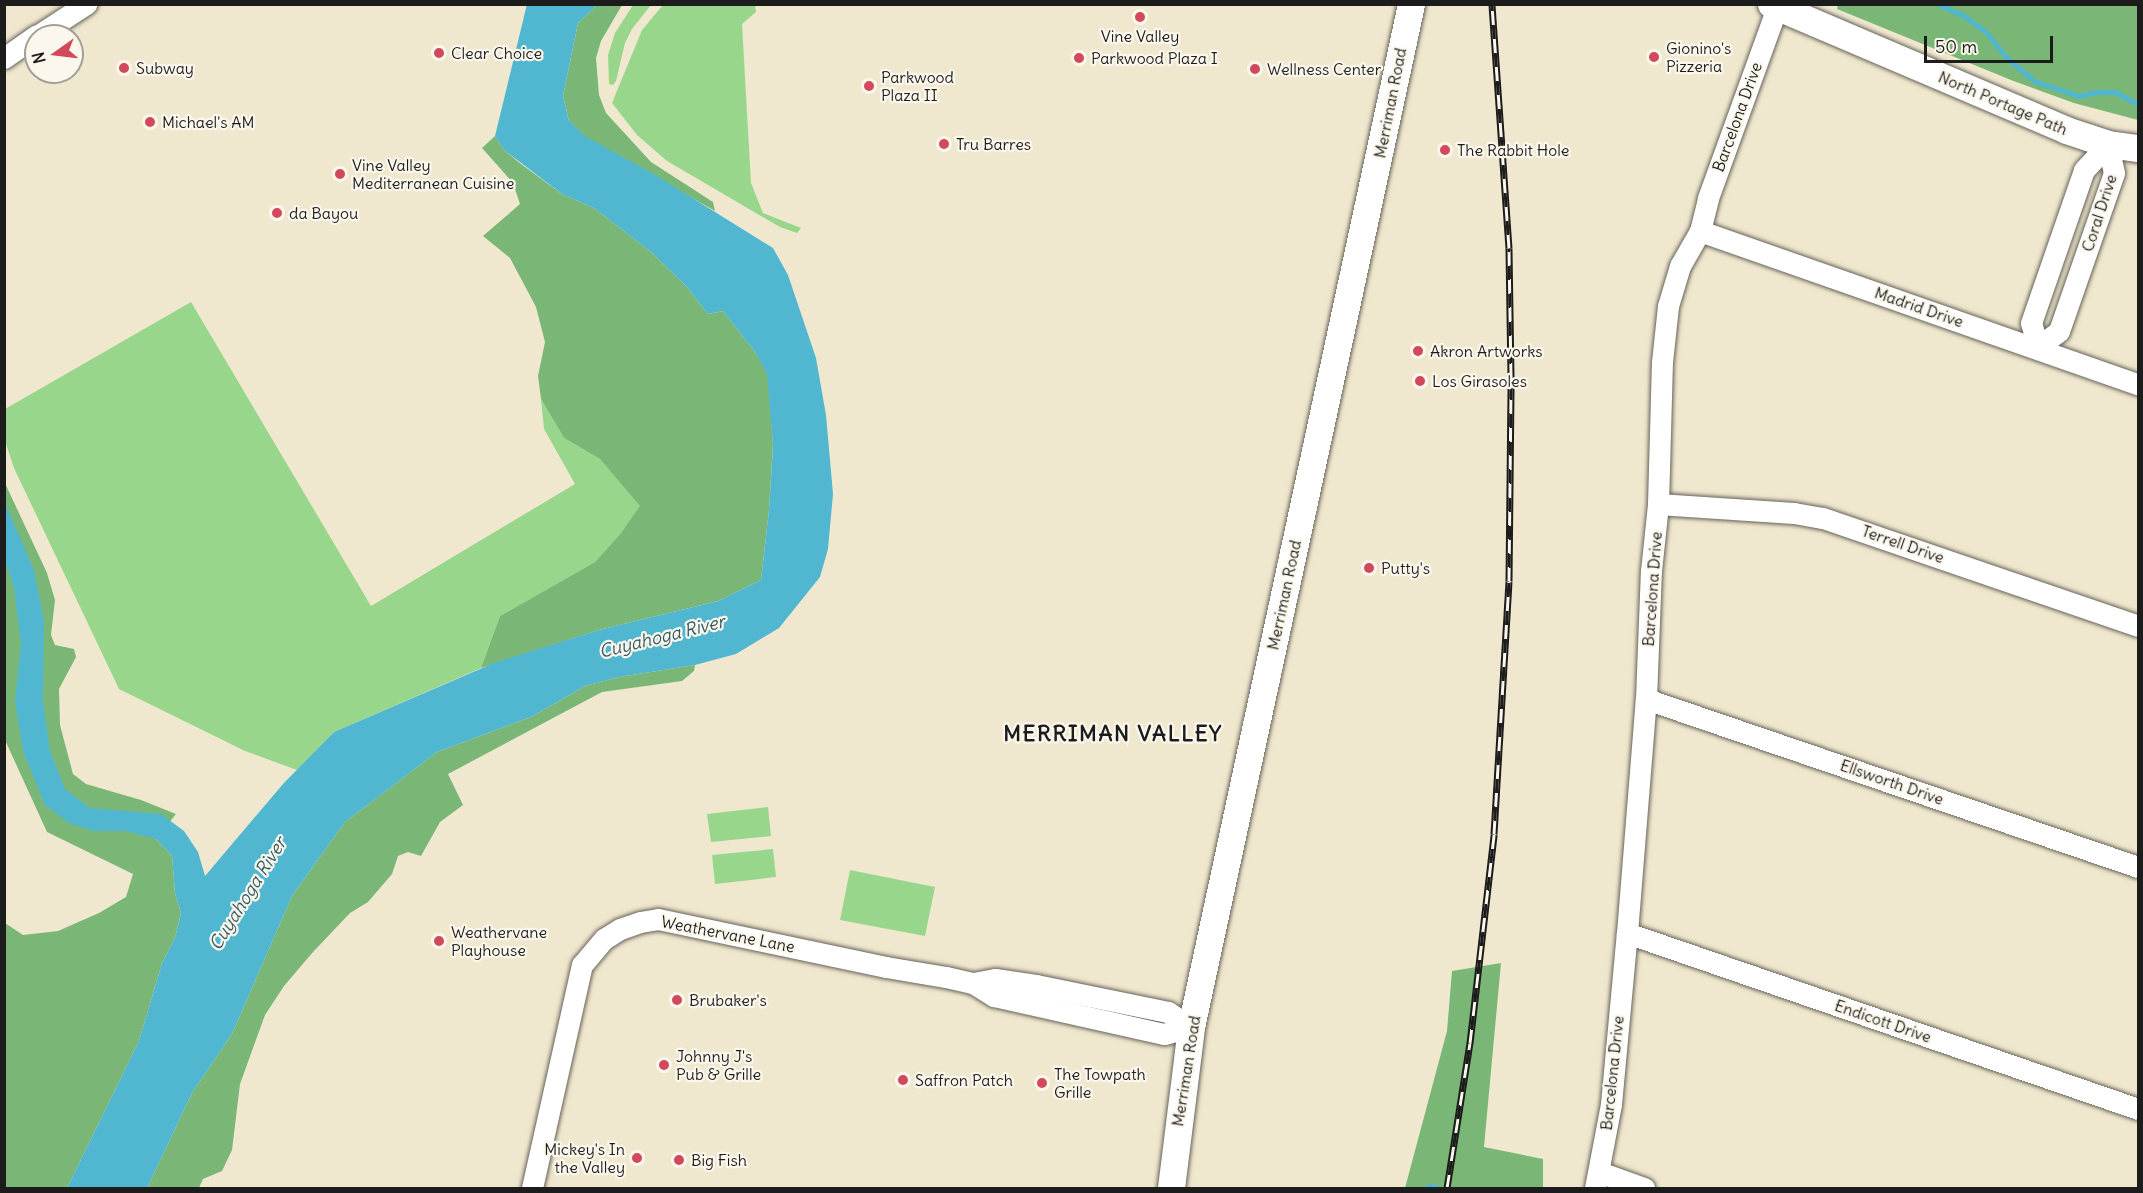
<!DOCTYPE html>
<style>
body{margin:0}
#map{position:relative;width:2143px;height:1193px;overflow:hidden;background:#f0e8ce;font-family:Delius,sans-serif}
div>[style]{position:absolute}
.green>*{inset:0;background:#98d68b}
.forest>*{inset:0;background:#7ab777}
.water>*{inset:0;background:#51b7d0}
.stream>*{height:5px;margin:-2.5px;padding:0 2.5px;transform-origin:2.5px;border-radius:2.5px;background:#51b7d0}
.roads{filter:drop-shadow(0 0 2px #66635a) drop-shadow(0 0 2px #66635a)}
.minor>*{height:21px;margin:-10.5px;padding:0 10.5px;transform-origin:10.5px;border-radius:10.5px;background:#fff}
.major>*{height:27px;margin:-13.5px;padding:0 13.5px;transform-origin:13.5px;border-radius:13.5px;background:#fff}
.rail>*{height:7px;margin-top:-3.5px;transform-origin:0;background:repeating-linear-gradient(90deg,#fbf7ec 0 14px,#1c1c1c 0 28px);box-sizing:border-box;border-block:2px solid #1c1c1c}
.dots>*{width:16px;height:16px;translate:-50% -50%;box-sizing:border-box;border:3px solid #fbf7ec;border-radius:50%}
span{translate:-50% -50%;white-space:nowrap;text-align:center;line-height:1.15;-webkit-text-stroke:4.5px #fbf7ec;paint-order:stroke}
.poi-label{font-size:16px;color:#1c1c1c}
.left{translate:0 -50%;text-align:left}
.right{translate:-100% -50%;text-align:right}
.street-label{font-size:16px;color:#1c1c1c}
.water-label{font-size:18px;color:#315a64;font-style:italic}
.district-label{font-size:22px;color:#1c1c1c;font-weight:700;letter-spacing:1.5px}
.frame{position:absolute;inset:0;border:6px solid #1c1c1c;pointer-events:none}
.north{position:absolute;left:24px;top:24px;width:60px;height:60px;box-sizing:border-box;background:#fbf7ec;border:2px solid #a29f99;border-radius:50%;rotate:256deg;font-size:16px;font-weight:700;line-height:24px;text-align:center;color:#1c1c1c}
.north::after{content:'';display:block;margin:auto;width:21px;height:27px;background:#d1495b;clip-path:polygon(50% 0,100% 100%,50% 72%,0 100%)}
.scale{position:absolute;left:1924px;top:36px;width:129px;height:27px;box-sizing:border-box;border:3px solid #1c1c1c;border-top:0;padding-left:8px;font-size:18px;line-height:21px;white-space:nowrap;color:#1c1c1c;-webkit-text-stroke:4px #fbf7ec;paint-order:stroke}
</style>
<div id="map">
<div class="green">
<div style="clip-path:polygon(633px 5px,651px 5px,632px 29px,625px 43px,616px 81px,613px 85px,609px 84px,608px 55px,615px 33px)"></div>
<div style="clip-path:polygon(663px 5px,755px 5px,756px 12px,742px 24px,751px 183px,763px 213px,801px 228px,797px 233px,780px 227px,667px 161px,637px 135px,612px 103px,642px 30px)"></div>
<div style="clip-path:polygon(191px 302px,371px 606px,575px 484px,544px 429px,541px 399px,564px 438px,600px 459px,641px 506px,621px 533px,595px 562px,500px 616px,481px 668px,334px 732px,297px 770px,245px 751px,119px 689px,14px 468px,5px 441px,5px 409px)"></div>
<div style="clip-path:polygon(768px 807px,771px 836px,711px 842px,707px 814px)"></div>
<div style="clip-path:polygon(773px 849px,776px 877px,715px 884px,712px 855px)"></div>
<div style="clip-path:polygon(850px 870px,935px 887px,925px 936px,840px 920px)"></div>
</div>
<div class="forest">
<div style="clip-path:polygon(597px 5px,622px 5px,601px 41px,596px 58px,599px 95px,606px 113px,651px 162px,713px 202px,715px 211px,584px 136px,569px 121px,563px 96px,578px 23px)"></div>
<div style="clip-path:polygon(1838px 5px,2138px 5px,2138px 120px,2074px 103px,2011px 80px,1837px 9px)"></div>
<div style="clip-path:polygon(495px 136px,504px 150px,521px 164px,562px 194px,594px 208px,651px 252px,687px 287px,708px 314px,723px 311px,755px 352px,768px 374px,773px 445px,769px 510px,761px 580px,718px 601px,599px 630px,481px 668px,500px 616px,595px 562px,621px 533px,640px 506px,600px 459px,564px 438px,541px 399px,538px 376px,545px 342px,536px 307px,510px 258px,483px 236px,520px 204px,513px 183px,482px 148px)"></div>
<div style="clip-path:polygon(4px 481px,47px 573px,55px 600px,51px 635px,55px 645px,74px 649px,76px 657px,59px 689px,60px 725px,73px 774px,86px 784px,141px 800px,176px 814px,156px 839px,172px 856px,175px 893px,181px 913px,175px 938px,162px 963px,139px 1041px,67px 1188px,5px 1188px,5px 923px,23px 935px,58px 931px,99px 913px,126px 897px,133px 874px,47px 832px,5px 740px)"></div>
<div style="clip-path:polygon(695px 665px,694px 671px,682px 681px,602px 692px,448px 774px,463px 805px,440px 822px,421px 856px,408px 852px,398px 856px,392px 874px,368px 902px,350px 913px,313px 952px,284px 986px,265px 1015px,240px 1084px,232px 1150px,222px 1171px,203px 1179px,199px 1188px,147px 1188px,192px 1093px,232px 1034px,292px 896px,345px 822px,437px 752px,531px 717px,585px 686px,619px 677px)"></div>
<div style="clip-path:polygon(1501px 963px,1484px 1147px,1543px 1159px,1543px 1188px,1405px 1188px,1447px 1031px,1452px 971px)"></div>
</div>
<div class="water">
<div style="clip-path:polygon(527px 4px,597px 5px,578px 23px,563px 96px,569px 121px,585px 136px,657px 176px,773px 248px,788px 275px,816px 358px,826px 415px,833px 494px,828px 549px,820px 577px,779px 628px,736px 654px,695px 665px,619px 677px,585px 686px,531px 717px,437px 752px,345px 822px,292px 896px,232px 1034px,192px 1093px,147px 1188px,67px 1188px,139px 1041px,162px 963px,175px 938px,181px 913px,175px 893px,172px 856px,156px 839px,125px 831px,93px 831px,69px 823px,45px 805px,23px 751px,15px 701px,21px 644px,14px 588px,5px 561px,5px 503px,34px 570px,44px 621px,43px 701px,50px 751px,65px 789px,90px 808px,161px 814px,184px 831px,198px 852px,205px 876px,283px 784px,334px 732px,494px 663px,599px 630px,718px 601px,761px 580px,769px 510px,773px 446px,767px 374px,755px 352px,723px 311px,708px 314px,687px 287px,651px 252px,594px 208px,562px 194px,504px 150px,495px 136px)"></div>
</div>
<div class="stream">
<div style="left:1938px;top:4px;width:29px;rotate:25deg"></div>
<div style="left:1964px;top:16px;width:26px;rotate:36deg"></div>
<div style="left:1985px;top:31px;width:36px;rotate:51deg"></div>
<div style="left:2008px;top:59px;width:34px;rotate:40deg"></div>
<div style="left:2034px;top:81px;width:47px;rotate:18.4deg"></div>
<div style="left:2079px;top:96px;width:18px;rotate:-13deg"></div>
<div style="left:2097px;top:92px;width:18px"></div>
<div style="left:2115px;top:92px;width:26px;rotate:28deg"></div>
<div style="left:1426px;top:1188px;width:4px;rotate:-34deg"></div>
<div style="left:1429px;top:1186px;width:7px;rotate:8deg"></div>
</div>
<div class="roads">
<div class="minor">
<div style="left:37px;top:36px;width:59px;rotate:-33.1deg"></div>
<div style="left:4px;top:58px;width:39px;rotate:-35deg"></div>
<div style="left:1700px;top:231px;width:464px;rotate:19.3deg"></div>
<div style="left:2038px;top:347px;width:26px;rotate:-37deg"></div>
<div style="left:2059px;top:331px;width:167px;rotate:-70.8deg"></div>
<div style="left:2114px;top:173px;width:30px;rotate:-102deg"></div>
<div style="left:2038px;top:347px;width:25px;rotate:-106deg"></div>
<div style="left:2031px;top:323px;width:162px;rotate:-70.9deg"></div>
<div style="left:2084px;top:170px;width:35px;rotate:-47deg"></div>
<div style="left:1658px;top:504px;width:136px;rotate:3.8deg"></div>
<div style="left:1794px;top:513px;width:29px;rotate:10deg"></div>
<div style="left:1823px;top:518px;width:333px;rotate:18.9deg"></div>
<div style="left:1646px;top:699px;width:520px;rotate:18.85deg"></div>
<div style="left:1627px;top:933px;width:540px;rotate:19deg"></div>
<div style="left:973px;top:983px;width:22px;rotate:-10deg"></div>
<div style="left:995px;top:979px;width:41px;rotate:8.3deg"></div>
<div style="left:1036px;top:985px;width:135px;rotate:11.6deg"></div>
<div style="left:1168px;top:1012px;width:27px;rotate:33deg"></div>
<div style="left:1599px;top:1172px;width:48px;rotate:19.6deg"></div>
<div style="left:532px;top:1188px;width:229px;rotate:-77.4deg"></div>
<div style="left:582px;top:965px;width:34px;rotate:-50deg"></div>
<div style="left:604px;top:939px;width:19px;rotate:-32deg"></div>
<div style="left:620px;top:929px;width:21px;rotate:-19deg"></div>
<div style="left:640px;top:922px;width:18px;rotate:-9deg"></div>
<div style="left:658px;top:919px;width:233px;rotate:11.9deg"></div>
<div style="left:886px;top:967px;width:61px;rotate:9.5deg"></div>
<div style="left:946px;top:977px;width:28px;rotate:13deg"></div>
<div style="left:973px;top:983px;width:25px;rotate:32deg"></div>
<div style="left:994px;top:996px;width:174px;rotate:12.6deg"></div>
<div style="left:1164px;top:1034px;width:28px;rotate:-15deg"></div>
<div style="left:1595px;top:1188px;width:86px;rotate:-79.2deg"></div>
<div style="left:1611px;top:1104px;width:172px;rotate:-84.7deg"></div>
<div style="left:1627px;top:933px;width:235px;rotate:-85.4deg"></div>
<div style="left:1646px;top:699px;width:128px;rotate:-87.8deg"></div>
<div style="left:1651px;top:571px;width:67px;rotate:-84deg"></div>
<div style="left:1658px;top:504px;width:142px;rotate:-88.4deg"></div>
<div style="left:1662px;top:362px;width:56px;rotate:-83.9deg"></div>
<div style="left:1668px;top:306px;width:42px;rotate:-73.3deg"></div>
<div style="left:1680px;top:266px;width:40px;rotate:-60.3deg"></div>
<div style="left:1700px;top:231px;width:34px;rotate:-76deg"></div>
<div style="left:1708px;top:198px;width:203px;rotate:-70.1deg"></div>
</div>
<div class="major">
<div style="left:1771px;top:4px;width:321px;rotate:23.1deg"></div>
<div style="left:2066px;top:130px;width:44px;rotate:18.4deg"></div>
<div style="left:2108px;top:144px;width:30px;rotate:8deg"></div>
<div style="left:1171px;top:1188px;width:162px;rotate:-82.9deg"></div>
<div style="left:1191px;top:1027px;width:1046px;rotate:-77.86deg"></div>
</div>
</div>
<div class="rail">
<div style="left:1447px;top:1188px;width:147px;rotate:-81deg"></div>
<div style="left:1470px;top:1043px;width:210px;rotate:-83.4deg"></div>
<div style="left:1494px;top:834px;width:253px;rotate:-86.6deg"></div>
<div style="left:1509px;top:581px;width:204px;rotate:-89.4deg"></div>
<div style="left:1511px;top:377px;width:129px;rotate:-90.9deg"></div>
<div style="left:1509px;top:248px;width:245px;rotate:-94deg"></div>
</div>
<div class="dots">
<div style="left:1140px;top:17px;background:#d1495b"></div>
<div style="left:439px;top:53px;background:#d1495b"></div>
<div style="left:1654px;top:57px;background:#d1495b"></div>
<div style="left:1079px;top:58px;background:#d1495b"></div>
<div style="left:124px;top:68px;background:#d1495b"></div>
<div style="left:1255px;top:69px;background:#d1495b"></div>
<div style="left:869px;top:86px;background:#d1495b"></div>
<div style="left:150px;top:122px;background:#d1495b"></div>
<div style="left:944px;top:144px;background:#d1495b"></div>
<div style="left:1445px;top:150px;background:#d1495b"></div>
<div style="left:340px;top:174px;background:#d1495b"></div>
<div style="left:277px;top:213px;background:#d1495b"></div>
<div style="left:1418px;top:351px;background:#d1495b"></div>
<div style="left:1420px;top:381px;background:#d1495b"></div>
<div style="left:1369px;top:568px;background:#d1495b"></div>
<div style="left:439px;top:941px;background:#d1495b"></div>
<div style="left:677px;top:1000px;background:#d1495b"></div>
<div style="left:664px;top:1065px;background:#d1495b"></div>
<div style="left:903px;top:1080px;background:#d1495b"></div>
<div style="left:1042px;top:1083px;background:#d1495b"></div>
<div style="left:637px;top:1158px;background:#d1495b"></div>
<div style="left:679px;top:1160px;background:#d1495b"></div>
</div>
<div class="poi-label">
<span style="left:1140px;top:36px">Vine Valley</span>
<span class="left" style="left:1666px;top:57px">Gionino's<br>Pizzeria</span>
<span class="left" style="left:451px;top:53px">Clear Choice</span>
<span class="left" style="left:1091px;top:58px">Parkwood Plaza I</span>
<span class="left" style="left:136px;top:68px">Subway</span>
<span class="left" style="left:1267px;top:69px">Wellness Center</span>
<span class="left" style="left:881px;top:86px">Parkwood<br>Plaza II</span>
<span class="left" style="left:162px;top:122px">Michael's AM</span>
<span class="left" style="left:956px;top:144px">Tru Barres</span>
<span class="left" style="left:1457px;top:150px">The Rabbit Hole</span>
<span class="left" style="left:352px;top:174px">Vine Valley<br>Mediterranean Cuisine</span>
<span class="left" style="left:289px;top:213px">da Bayou</span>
<span class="left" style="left:1430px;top:351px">Akron Artworks</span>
<span class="left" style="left:1432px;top:381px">Los Girasoles</span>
<span class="left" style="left:1381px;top:568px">Putty's</span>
<span class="left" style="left:451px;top:941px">Weathervane<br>Playhouse</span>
<span class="left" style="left:689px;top:1000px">Brubaker's</span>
<span class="left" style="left:676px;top:1065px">Johnny J's<br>Pub &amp; Grille</span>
<span class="left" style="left:1054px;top:1083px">The Towpath<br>Grille</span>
<span class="left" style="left:915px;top:1080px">Saffron Patch</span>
<span class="right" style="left:625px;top:1158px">Mickey's In<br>the Valley</span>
<span class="left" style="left:691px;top:1160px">Big Fish</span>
</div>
<div class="street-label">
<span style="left:1390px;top:103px;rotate:-79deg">Merriman Road</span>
<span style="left:2003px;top:103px;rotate:23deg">North Portage Path</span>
<span style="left:1737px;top:117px;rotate:-70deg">Barcelona Drive</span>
<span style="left:2099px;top:213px;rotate:-72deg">Coral Drive</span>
<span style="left:1919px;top:307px;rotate:19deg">Madrid Drive</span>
<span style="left:1903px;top:544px;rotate:19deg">Terrell Drive</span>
<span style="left:1652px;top:589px;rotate:-86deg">Barcelona Drive</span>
<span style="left:1284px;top:595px;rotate:-78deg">Merriman Road</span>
<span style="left:1892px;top:782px;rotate:19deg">Ellsworth Drive</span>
<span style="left:728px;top:934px;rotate:11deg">Weathervane Lane</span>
<span style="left:1883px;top:1021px;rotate:19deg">Endicott Drive</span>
<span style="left:1186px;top:1071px;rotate:-81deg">Merriman Road</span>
<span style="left:1612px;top:1073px;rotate:-84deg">Barcelona Drive</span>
</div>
<div class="water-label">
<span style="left:662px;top:637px;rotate:-14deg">Cuyahoga River</span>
<span style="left:248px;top:894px;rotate:-58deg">Cuyahoga River</span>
</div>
<div class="district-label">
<span style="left:1113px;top:734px">MERRIMAN VALLEY</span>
</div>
<div class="frame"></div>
<div class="north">N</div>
<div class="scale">50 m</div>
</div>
